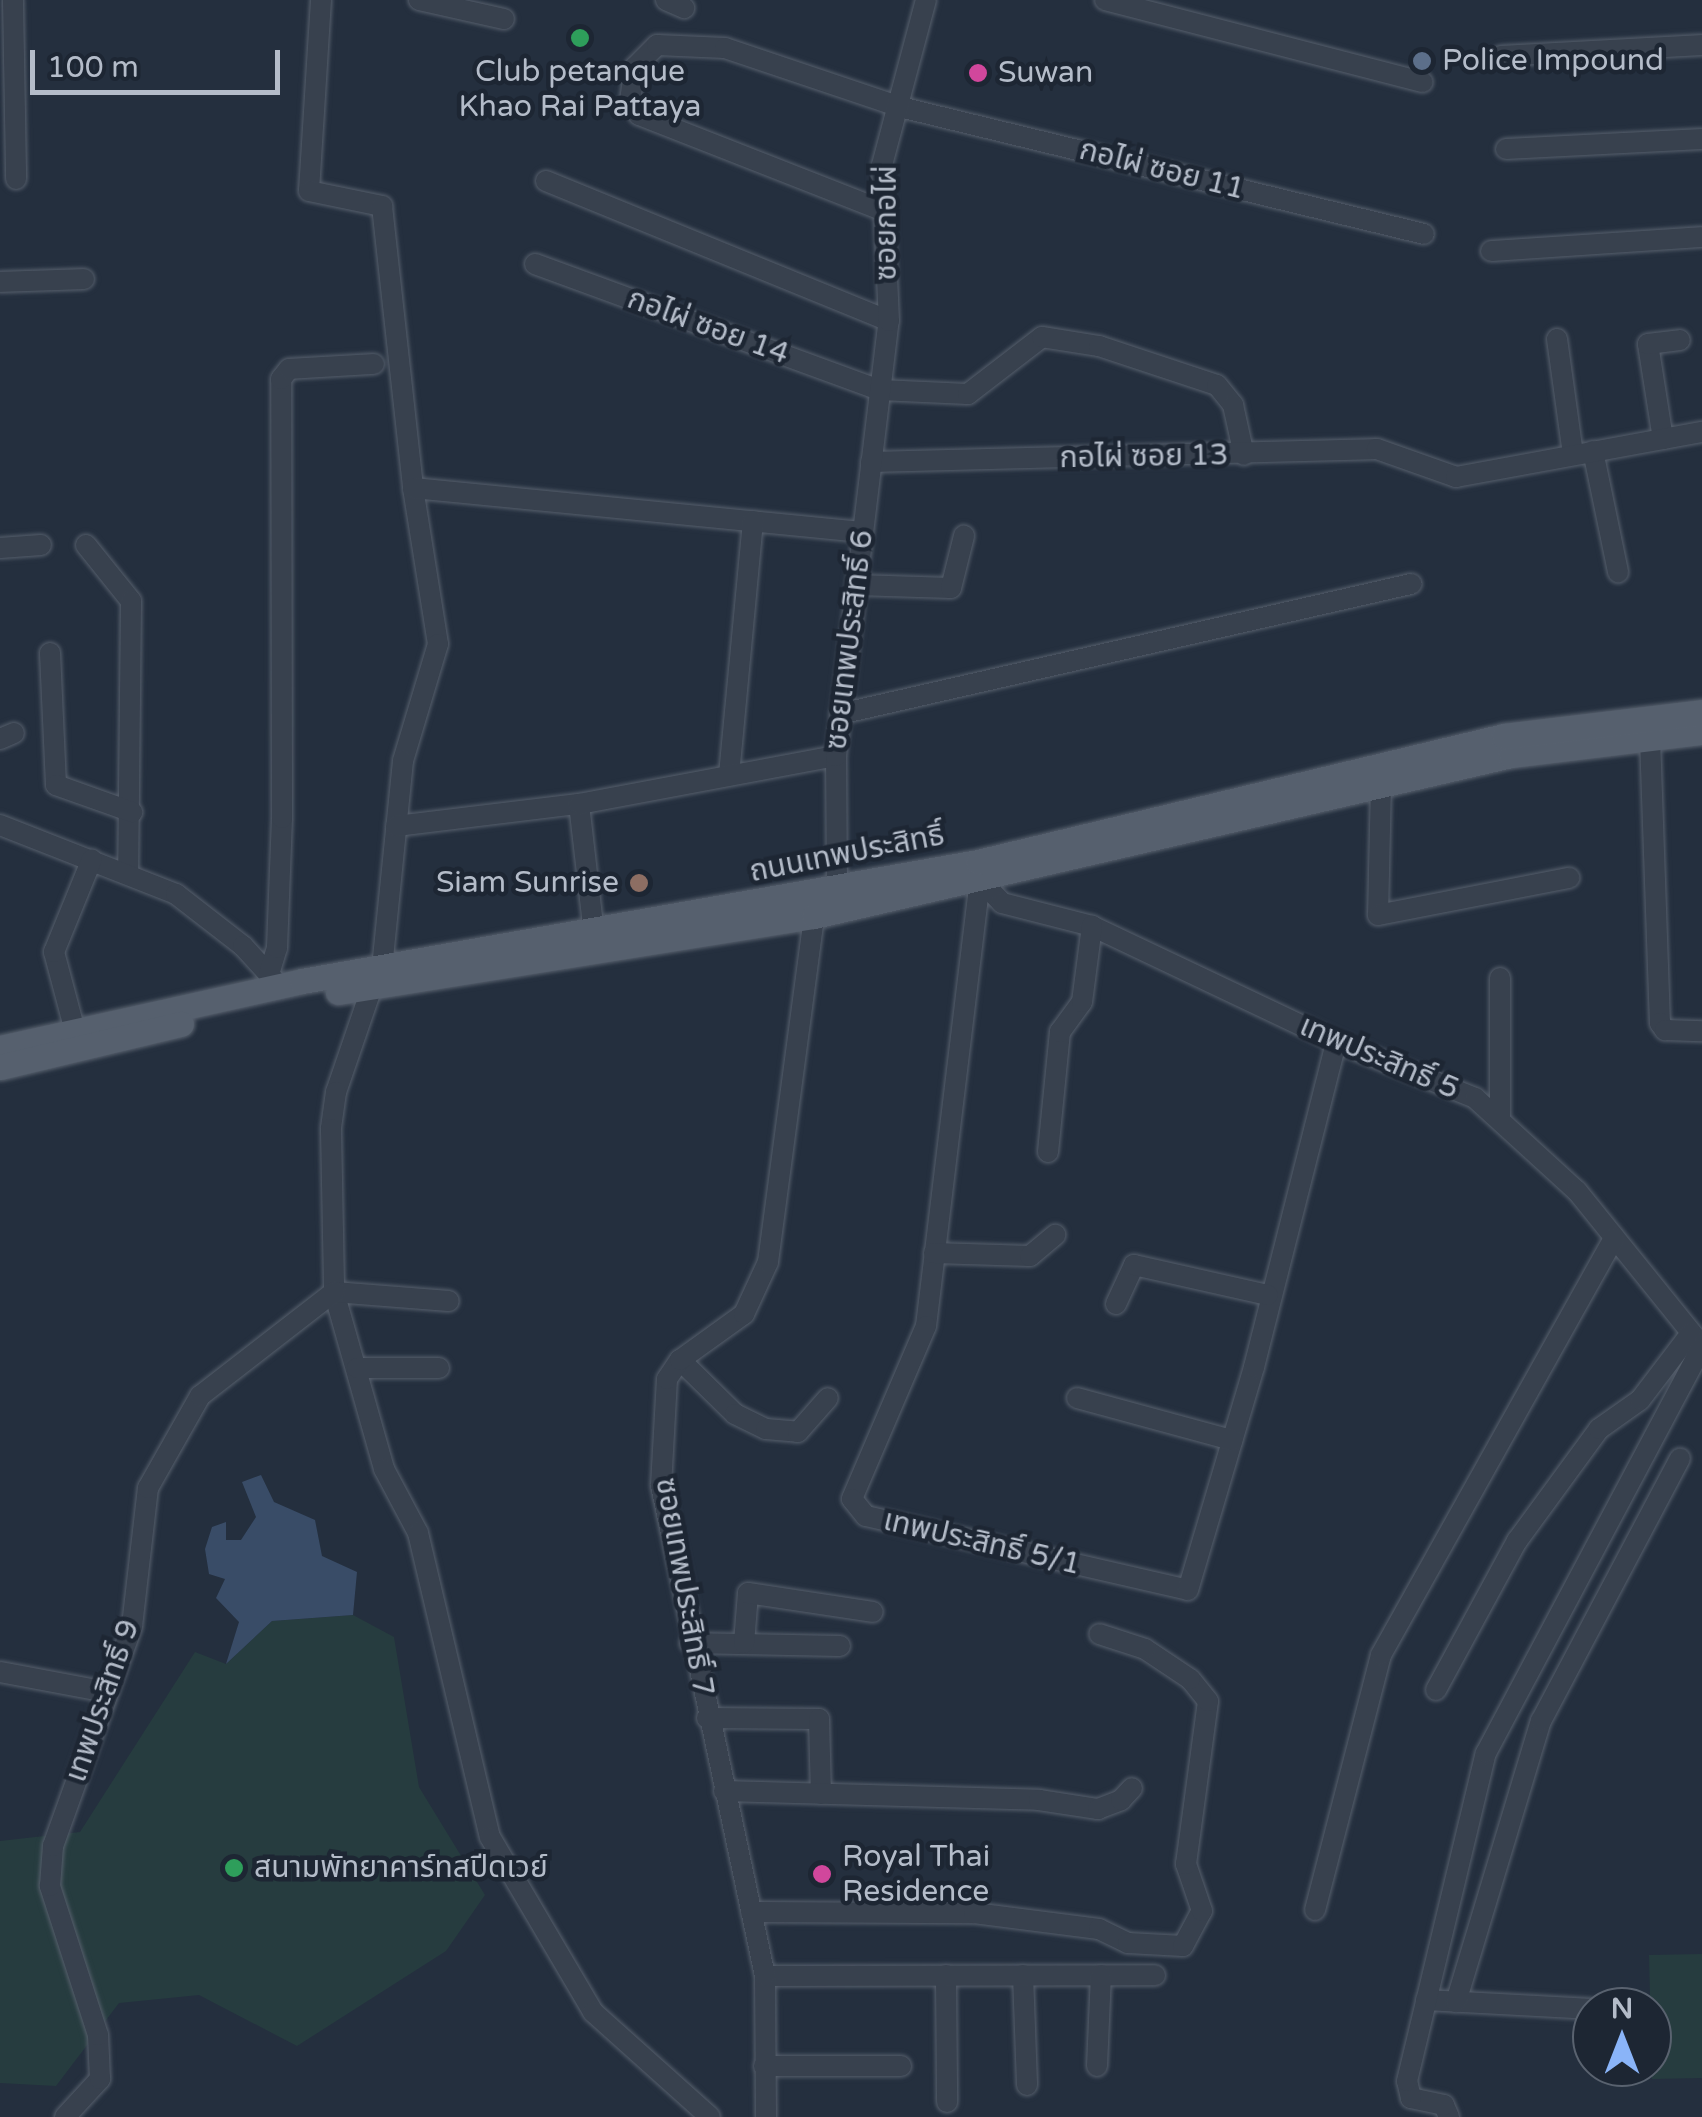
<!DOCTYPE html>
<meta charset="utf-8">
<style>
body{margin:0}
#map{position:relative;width:1702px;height:2117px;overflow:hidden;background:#242f3e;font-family:"Varela Round","Noto Sans Thai",sans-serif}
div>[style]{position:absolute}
.green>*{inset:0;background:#263c3f}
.water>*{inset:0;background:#394c67}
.roads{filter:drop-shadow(0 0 2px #565f6c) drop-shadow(0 0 2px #565f6c)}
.minor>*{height:20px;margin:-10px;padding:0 10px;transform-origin:10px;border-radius:10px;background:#38414e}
.major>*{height:25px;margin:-12.5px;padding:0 12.5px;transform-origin:12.5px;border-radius:12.5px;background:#56606e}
.dots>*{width:28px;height:28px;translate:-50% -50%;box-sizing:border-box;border:5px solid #1d2633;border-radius:50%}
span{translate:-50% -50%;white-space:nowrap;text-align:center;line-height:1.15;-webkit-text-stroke:9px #1d2633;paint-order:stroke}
.poi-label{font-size:30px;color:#b4bcc9}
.left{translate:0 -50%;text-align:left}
.right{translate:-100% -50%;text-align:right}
.street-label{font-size:30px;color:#b4bcc9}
.north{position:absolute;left:1572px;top:1987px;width:100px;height:100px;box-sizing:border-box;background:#1d2633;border:2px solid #59626f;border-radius:50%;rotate:0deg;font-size:28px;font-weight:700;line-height:40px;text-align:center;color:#b4bcc9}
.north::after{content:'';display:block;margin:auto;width:35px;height:45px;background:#8ab4f8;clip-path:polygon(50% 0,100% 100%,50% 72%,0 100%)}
.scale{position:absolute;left:30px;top:50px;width:250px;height:45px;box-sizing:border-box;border:5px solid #b4bcc9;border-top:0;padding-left:12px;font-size:30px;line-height:35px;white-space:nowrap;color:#b4bcc9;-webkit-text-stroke:8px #1d2633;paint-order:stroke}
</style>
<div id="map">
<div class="green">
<div style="clip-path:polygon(353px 1615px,394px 1637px,419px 1787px,485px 1895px,446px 1951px,297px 2046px,199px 1995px,119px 2003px,56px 2086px,0 2083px,0 1841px,80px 1832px,195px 1652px,226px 1664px,272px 1621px)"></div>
<div style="clip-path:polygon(1702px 1954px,1702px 2078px,1652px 2079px,1649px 1955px)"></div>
</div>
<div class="water">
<div style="clip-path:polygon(261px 1475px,274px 1502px,315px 1520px,322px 1556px,357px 1572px,353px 1615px,272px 1621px,226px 1664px,239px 1622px,216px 1598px,225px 1579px,209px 1574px,205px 1549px,212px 1527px,226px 1522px,226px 1540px,241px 1540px,256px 1517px,242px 1482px)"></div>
</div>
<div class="roads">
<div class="minor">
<div style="left:13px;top:0;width:179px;rotate:89deg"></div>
<div style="left:321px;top:0;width:191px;rotate:93.6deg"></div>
<div style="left:309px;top:191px;width:75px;rotate:11.6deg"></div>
<div style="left:382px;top:206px;width:284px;rotate:83.7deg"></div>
<div style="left:413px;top:488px;width:158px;rotate:80.9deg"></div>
<div style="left:438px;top:644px;width:122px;rotate:106.7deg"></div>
<div style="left:403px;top:761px;width:207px;rotate:95.8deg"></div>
<div style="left:419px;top:0;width:87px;rotate:12.6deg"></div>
<div style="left:666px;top:0;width:20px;rotate:24deg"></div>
<div style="left:1105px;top:0;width:328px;rotate:14.5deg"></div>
<div style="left:1501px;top:56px;width:201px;rotate:-3.1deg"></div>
<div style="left:1506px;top:149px;width:196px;rotate:-2.9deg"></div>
<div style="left:546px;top:181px;width:370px;rotate:22.2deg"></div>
<div style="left:884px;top:211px;width:263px;rotate:-158.6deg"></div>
<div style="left:639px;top:115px;width:17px;rotate:-123deg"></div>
<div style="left:630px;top:101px;width:34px;rotate:-82deg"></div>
<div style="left:635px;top:67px;width:31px;rotate:-45deg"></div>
<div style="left:657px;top:45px;width:68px;rotate:2.5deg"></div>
<div style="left:725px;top:48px;width:185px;rotate:18.6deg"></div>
<div style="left:900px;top:107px;width:539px;rotate:13.62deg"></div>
<div style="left:1491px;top:251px;width:211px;rotate:-3.8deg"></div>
<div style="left:535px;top:264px;width:367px;rotate:20.1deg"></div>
<div style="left:880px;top:390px;width:88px;rotate:2.6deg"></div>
<div style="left:968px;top:394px;width:93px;rotate:-37.6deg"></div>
<div style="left:1042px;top:337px;width:58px;rotate:9deg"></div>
<div style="left:1099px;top:346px;width:124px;rotate:18.3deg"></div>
<div style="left:1217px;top:385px;width:26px;rotate:51deg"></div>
<div style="left:1233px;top:405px;width:51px;rotate:77.6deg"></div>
<div style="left:0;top:282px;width:84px;rotate:-2deg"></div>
<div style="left:1557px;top:339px;width:116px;rotate:82.1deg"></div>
<div style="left:1663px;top:439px;width:96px;rotate:-99deg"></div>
<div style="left:1648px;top:344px;width:32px;rotate:-7deg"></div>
<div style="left:1593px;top:451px;width:124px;rotate:78.3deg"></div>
<div style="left:871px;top:462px;width:506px;rotate:-1.47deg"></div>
<div style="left:1377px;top:449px;width:84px;rotate:19.5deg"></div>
<div style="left:1456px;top:477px;width:250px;rotate:-10.4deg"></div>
<div style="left:413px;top:488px;width:451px;rotate:5.6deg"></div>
<div style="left:86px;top:545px;width:72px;rotate:51.2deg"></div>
<div style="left:131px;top:601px;width:273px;rotate:90.6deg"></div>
<div style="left:0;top:548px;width:41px;rotate:-4.2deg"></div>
<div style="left:856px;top:585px;width:95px;rotate:1.8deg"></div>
<div style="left:951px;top:588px;width:54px;rotate:-76deg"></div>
<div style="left:50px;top:653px;width:132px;rotate:87.4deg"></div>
<div style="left:56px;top:785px;width:81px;rotate:19.6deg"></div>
<div style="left:840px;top:714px;width:586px;rotate:-12.83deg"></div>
<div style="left:1650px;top:738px;width:285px;rotate:88deg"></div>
<div style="left:1660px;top:1023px;width:9px;rotate:54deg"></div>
<div style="left:1665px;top:1030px;width:37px;rotate:2deg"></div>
<div style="left:0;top:739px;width:15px;rotate:-23deg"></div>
<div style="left:729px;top:775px;width:255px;rotate:-84.6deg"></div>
<div style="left:1381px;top:784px;width:131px;rotate:91.3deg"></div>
<div style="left:1378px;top:915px;width:195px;rotate:-11deg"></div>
<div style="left:579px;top:804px;width:130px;rotate:83.4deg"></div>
<div style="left:0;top:825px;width:189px;rotate:21.4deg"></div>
<div style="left:176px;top:894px;width:85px;rotate:37.8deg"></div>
<div style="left:243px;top:946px;width:46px;rotate:47.6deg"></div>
<div style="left:396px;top:826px;width:184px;rotate:-6.9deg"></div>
<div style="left:579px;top:804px;width:261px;rotate:-10.6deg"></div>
<div style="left:980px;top:880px;width:449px;rotate:96.9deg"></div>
<div style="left:926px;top:1326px;width:188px;rotate:113.2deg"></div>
<div style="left:852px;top:1499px;width:22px;rotate:51deg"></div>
<div style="left:866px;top:1516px;width:330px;rotate:12.9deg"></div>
<div style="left:1188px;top:1590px;width:233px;rotate:-73.5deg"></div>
<div style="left:1254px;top:1367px;width:335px;rotate:-75.8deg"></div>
<div style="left:980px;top:880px;width:32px;rotate:46deg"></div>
<div style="left:1002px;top:903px;width:93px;rotate:14.3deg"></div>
<div style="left:1092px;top:926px;width:270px;rotate:25.4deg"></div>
<div style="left:1336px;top:1042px;width:150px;rotate:21.9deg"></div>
<div style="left:1475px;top:1098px;width:138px;rotate:42.4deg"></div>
<div style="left:1577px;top:1191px;width:199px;rotate:51.1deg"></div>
<div style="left:837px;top:891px;width:135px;rotate:-90.4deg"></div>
<div style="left:836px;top:756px;width:438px;rotate:-83.1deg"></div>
<div style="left:889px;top:321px;width:156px;rotate:-92.6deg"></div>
<div style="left:882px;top:165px;width:171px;rotate:-75.1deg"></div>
<div style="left:269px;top:974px;width:27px;rotate:-73deg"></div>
<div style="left:277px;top:948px;width:130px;rotate:-87.8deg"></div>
<div style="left:282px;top:818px;width:439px;rotate:-90.1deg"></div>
<div style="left:281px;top:379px;width:13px;rotate:-51deg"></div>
<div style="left:289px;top:369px;width:85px;rotate:-3.4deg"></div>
<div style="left:372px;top:987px;width:111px;rotate:108.9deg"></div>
<div style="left:336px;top:1092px;width:37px;rotate:98deg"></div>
<div style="left:331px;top:1129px;width:163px;rotate:88.9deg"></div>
<div style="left:334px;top:1292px;width:184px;rotate:74.2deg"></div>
<div style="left:384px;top:1469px;width:72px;rotate:62deg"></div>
<div style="left:418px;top:1533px;width:312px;rotate:76.7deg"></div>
<div style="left:490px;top:1837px;width:203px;rotate:59.5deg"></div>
<div style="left:593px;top:2012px;width:157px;rotate:41.9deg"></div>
<div style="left:75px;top:1031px;width:82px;rotate:-104.9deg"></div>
<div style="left:54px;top:952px;width:100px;rotate:-67.8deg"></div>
<div style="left:1500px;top:1120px;width:142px;rotate:-90deg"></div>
<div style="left:1048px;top:1152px;width:121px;rotate:-84.3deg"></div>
<div style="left:1060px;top:1032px;width:37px;rotate:-54deg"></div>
<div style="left:1082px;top:1002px;width:77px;rotate:-82.5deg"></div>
<div style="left:934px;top:1253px;width:96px;rotate:1.8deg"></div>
<div style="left:1030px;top:1256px;width:33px;rotate:-40deg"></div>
<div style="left:334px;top:1292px;width:115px;rotate:4.5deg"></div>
<div style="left:1116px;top:1304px;width:43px;rotate:-65.2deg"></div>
<div style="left:1134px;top:1265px;width:137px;rotate:12.6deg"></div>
<div style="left:680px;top:1360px;width:77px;rotate:44.5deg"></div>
<div style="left:735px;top:1414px;width:34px;rotate:26deg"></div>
<div style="left:766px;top:1429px;width:32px;rotate:5deg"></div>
<div style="left:798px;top:1432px;width:45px;rotate:-48.6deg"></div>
<div style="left:357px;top:1368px;width:82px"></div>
<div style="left:1077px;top:1398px;width:161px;rotate:15.2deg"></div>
<div style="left:690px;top:1643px;width:150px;rotate:1.1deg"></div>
<div style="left:744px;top:1643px;width:50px;rotate:-85.4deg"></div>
<div style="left:748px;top:1593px;width:126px;rotate:8.6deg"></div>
<div style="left:0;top:1672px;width:109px;rotate:10.6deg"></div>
<div style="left:1436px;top:1690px;width:170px;rotate:-61.5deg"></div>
<div style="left:1517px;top:1541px;width:139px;rotate:-53.8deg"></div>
<div style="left:1599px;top:1429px;width:50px;rotate:-35.3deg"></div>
<div style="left:1640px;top:1400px;width:84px;rotate:-52.7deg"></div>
<div style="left:707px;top:1718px;width:112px;rotate:0.5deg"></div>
<div style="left:819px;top:1719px;width:75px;rotate:88.5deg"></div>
<div style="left:724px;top:1791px;width:315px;rotate:1.6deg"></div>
<div style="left:1039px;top:1800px;width:60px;rotate:8.7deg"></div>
<div style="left:1098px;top:1809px;width:25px;rotate:-21deg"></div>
<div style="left:1121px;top:1800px;width:16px;rotate:-47deg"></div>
<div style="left:1315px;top:1910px;width:263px;rotate:-75.5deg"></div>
<div style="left:1381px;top:1655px;width:478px;rotate:-60.8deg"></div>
<div style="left:751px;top:1912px;width:223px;rotate:0.3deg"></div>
<div style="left:974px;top:1913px;width:126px;rotate:7.3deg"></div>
<div style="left:1099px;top:1929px;width:32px;rotate:26deg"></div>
<div style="left:1128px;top:1943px;width:55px;rotate:3.1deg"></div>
<div style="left:1183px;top:1946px;width:40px;rotate:-62deg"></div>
<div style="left:1202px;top:1911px;width:50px;rotate:-108.8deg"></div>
<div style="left:1186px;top:1864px;width:164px;rotate:-82.3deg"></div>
<div style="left:1208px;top:1701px;width:28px;rotate:-129deg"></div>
<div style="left:1190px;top:1679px;width:54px;rotate:-146.3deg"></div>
<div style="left:1145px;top:1649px;width:48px;rotate:-161.9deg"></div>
<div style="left:946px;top:1975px;width:127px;rotate:89.5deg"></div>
<div style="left:1023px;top:1975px;width:110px;rotate:87.9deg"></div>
<div style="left:765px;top:1976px;width:390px;rotate:-0.1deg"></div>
<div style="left:1426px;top:2000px;width:166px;rotate:3.1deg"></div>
<div style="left:1456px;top:2002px;width:294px;rotate:-73.2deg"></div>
<div style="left:1541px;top:1721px;width:297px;rotate:-62.1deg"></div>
<div style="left:764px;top:2066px;width:137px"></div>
<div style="left:1097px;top:2066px;width:91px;rotate:-87.5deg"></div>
<div style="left:65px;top:2117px;width:52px;rotate:-47.4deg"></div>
<div style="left:100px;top:2079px;width:44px;rotate:-92.6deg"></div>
<div style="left:98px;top:2035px;width:157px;rotate:-107.9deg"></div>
<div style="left:50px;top:1886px;width:40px;rotate:-85.7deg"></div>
<div style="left:53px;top:1846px;width:234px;rotate:-70.2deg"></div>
<div style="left:132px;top:1626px;width:139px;rotate:-83.4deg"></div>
<div style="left:148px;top:1488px;width:106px;rotate:-60.5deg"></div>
<div style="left:200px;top:1396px;width:170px;rotate:-37.8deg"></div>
<div style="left:766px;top:2117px;width:141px;rotate:-90.4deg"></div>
<div style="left:765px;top:1976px;width:501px;rotate:-101.98deg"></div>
<div style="left:661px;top:1486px;width:107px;rotate:-86.8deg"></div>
<div style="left:667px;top:1379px;width:23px;rotate:-56deg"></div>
<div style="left:680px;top:1360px;width:79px;rotate:-35.7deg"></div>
<div style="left:744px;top:1314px;width:57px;rotate:-65.2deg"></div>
<div style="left:768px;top:1262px;width:349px;rotate:-82.4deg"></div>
<div style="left:1449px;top:2117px;width:13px;rotate:-113deg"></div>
<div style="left:1444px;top:2105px;width:34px;rotate:-168deg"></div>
<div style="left:1411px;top:2098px;width:17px;rotate:-103deg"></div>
<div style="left:1407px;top:2081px;width:337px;rotate:-76.5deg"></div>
<div style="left:1486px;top:1753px;width:460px;rotate:-62deg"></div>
</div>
<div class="major">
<div style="left:338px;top:992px;width:482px;rotate:-9.1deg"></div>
<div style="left:814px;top:916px;width:715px;rotate:-13.01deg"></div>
<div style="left:1511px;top:755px;width:192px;rotate:-6.9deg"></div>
<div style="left:0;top:1048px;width:309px;rotate:-12.5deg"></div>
<div style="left:302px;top:981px;width:686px;rotate:-9.98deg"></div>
<div style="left:978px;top:862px;width:541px;rotate:-13.47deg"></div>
<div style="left:1504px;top:736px;width:199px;rotate:-6.9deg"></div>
<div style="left:0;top:1067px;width:186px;rotate:-13.4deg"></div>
</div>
</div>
<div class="dots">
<div style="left:580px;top:38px;background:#2e9e5b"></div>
<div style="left:1422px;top:61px;background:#5c6f8a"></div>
<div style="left:978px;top:73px;background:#d1479c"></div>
<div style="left:639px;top:883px;background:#8d6e63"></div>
<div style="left:234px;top:1868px;background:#2e9e5b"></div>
<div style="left:822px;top:1874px;background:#d1479c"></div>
</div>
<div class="poi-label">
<span class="left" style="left:1442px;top:61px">Police Impound</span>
<span style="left:580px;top:89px">Club petanque<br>Khao Rai Pattaya</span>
<span class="left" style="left:998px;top:73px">Suwan</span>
<span class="right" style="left:619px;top:883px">Siam Sunrise</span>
<span class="left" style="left:842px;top:1874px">Royal Thai<br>Residence</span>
<span class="left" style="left:254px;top:1868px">สนามพัทยาคาร์ทสปีดเวย์</span>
</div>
<div class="street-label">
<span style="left:1162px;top:170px;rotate:14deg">กอไผ่ ซอย 11</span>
<span style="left:887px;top:223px;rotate:-90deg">ซอยกอไผ่</span>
<span style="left:708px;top:327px;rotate:20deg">กอไผ่ ซอย 14</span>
<span style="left:1144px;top:457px;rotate:-1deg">กอไผ่ ซอย 13</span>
<span style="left:850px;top:640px;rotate:-83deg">ซอยเทพประสิทธิ์ 6</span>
<span style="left:847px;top:854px;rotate:-11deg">ถนนเทพประสิทธิ์</span>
<span style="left:1379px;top:1058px;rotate:23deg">เทพประสิทธิ์ 5</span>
<span style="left:982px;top:1543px;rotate:13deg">เทพประสิทธิ์ 5/1</span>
<span style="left:684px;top:1587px;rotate:80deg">ซอยเทพประสิทธิ์ 7</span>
<span style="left:103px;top:1701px;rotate:-71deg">เทพประสิทธิ์ 9</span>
</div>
<div class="north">N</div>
<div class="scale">100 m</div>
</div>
